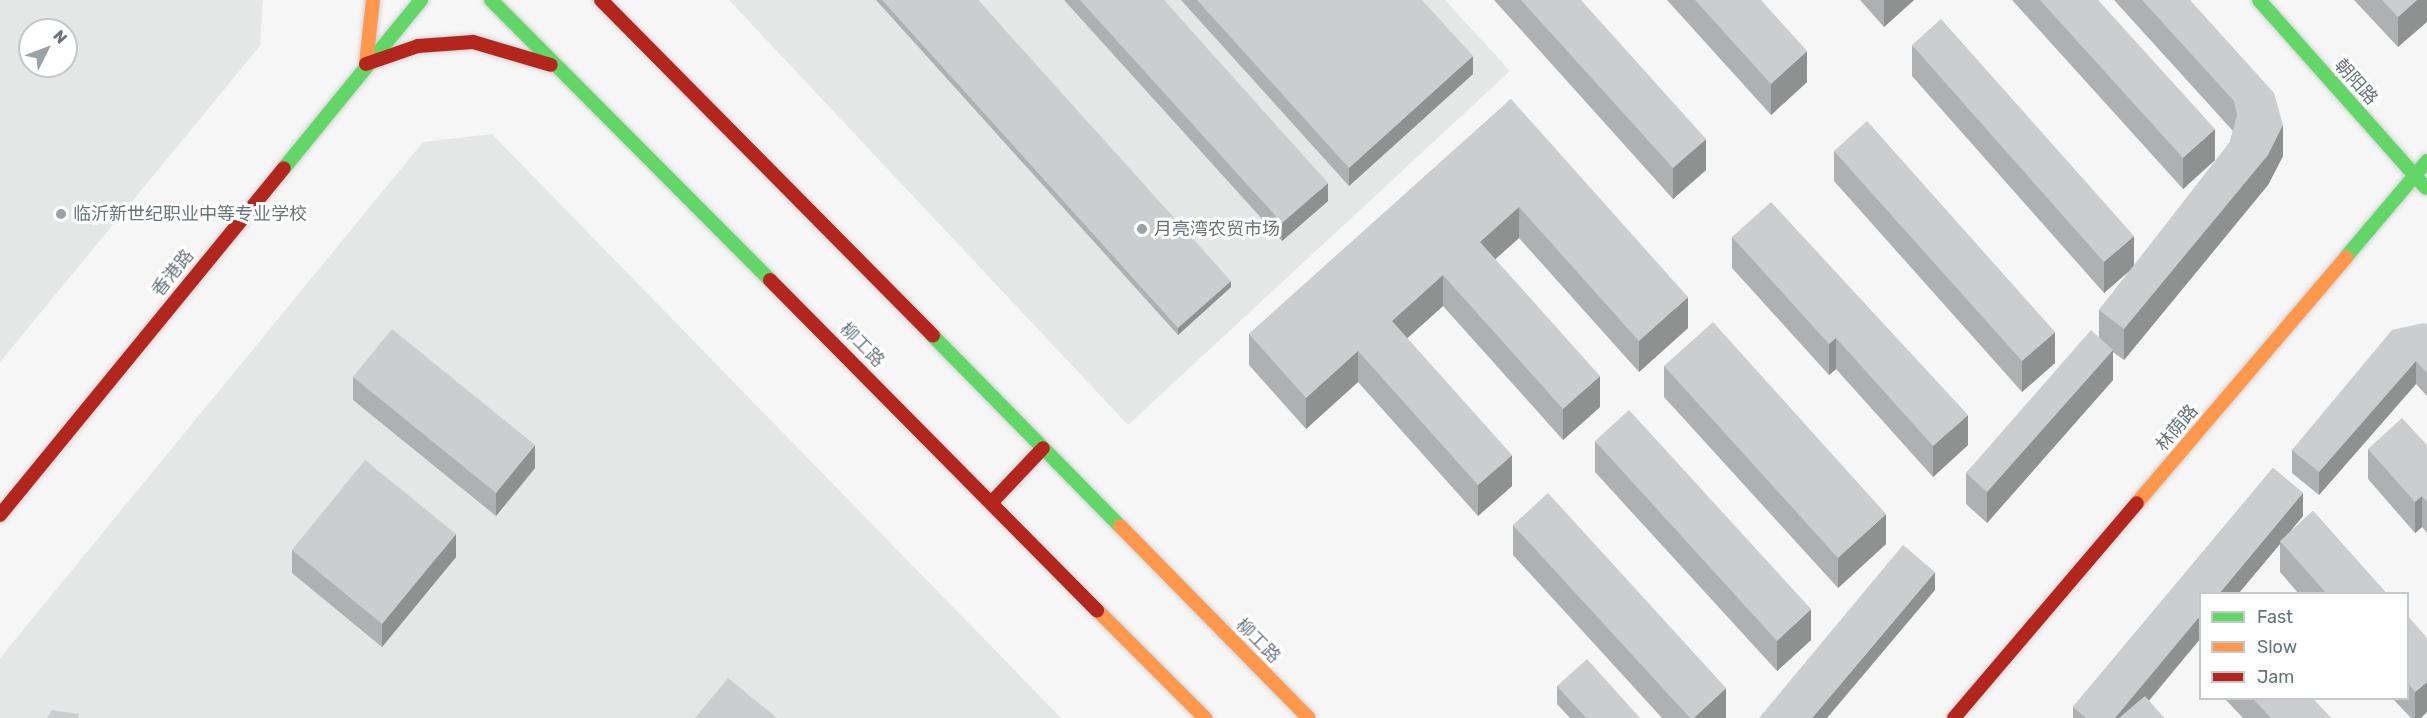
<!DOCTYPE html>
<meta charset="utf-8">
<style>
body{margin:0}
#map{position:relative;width:2427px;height:718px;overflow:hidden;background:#f6f6f6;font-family:Rubik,"Noto Sans SC",sans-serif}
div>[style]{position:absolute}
.built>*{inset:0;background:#e5e7e6}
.roads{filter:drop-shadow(0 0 2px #d1d2d3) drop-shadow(0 0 2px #d1d2d3)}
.fast>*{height:14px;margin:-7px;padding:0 7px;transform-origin:7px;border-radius:7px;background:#63d668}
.slow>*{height:14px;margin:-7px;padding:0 7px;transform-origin:7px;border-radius:7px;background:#ff974d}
.jam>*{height:14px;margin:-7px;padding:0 7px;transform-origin:7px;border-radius:7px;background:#b3261e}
.wall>*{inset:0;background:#afb0b1}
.shaded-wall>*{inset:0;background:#8f9090}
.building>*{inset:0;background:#cccdce}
.dots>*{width:16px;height:16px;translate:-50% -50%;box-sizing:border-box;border:3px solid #fff;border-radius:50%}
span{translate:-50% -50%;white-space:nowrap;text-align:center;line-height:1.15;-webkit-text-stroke:6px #fff;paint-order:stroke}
.street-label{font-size:18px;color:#66757c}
.poi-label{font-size:18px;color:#66757c}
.left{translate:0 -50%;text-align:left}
.legend{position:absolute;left:2199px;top:592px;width:210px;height:108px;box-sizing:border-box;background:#fff;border:2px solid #c2c8cb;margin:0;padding:8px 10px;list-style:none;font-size:18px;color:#66757c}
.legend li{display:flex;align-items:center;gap:12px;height:30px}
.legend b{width:30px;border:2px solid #c2c8cb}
.north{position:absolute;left:18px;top:18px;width:60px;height:60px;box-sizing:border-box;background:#fff;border:2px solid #c2c8cb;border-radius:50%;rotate:48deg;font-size:16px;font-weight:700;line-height:24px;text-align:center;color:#66757c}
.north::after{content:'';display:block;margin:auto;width:21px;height:27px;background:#98a2a7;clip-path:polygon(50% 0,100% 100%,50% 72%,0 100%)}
</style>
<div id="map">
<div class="built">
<div style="clip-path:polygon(evenodd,0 0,263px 0,260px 46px,0 362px,0 0,30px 30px,66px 30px,66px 66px,30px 66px,30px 30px)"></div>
<div style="clip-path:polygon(729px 0,1445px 0,1510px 71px,1128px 425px)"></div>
<div style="clip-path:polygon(492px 134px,1061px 718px,0 718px,0 658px,423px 142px)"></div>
</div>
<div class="roads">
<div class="fast">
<div style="left:491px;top:0;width:395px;rotate:45.1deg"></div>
<div style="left:2259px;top:0;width:251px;rotate:48.4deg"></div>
<div style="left:284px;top:168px;width:217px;rotate:-50.8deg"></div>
<div style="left:2346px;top:257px;width:126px;rotate:-49.8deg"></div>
<div style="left:933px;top:336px;width:267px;rotate:45.5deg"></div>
</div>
<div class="slow">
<div style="left:366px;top:64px;width:64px;rotate:-83.8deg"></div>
<div style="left:2137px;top:503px;width:323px;rotate:-49.6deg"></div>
<div style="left:1120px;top:526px;width:269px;rotate:45.5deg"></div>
<div style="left:1097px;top:610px;width:153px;rotate:45deg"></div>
</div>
<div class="jam">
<div style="left:601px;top:0;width:472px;rotate:45.3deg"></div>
<div style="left:366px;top:64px;width:55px;rotate:-19.1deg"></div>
<div style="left:418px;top:46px;width:55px;rotate:-4.2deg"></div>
<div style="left:473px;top:42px;width:81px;rotate:16.4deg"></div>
<div style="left:770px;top:280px;width:465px;rotate:45.3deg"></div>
<div style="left:992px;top:502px;width:74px;rotate:-46.6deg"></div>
<div style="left:0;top:515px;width:448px;rotate:-50.7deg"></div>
<div style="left:1954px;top:718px;width:282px;rotate:-49.6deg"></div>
</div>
</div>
<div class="wall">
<div style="clip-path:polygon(876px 0,978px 0,1231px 287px,1178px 335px)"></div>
<div style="clip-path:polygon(1064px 0,1164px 0,1328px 201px,1282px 241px)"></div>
<div style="clip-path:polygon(1181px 0,1422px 0,1473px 74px,1349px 186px)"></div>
<div style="clip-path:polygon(1494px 0,1581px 0,1706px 170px,1673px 199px)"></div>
<div style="clip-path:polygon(1667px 0,1761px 0,1807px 82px,1771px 115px)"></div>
<div style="clip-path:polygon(1860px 0,1914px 0,1884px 27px)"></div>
<div style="clip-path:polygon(2012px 0,2098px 0,2215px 160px,2183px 189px)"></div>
<div style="clip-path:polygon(2114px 0,2190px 0,2283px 156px,2268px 185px,2124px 360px,2113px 352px,2113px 380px,1987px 523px,1966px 504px,1966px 473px,2099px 337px,2099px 310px,2132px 268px,2104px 293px,1912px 76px,1912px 45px,2134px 266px,2230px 142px,2233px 131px)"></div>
<div style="clip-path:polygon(2354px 0,2427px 0,2398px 47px)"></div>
<div style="clip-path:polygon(1511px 99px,1688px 328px,1639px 372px,1519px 238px,1495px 259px,1600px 407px,1563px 440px,1443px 306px,1407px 338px,1512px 486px,1478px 516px,1358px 382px,1306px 429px,1249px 365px,1249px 334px)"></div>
<div style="clip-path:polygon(1834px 151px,2055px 363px,2022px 392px,1834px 181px)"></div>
<div style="clip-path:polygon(1732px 237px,1968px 445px,1933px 477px,1836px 369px,1829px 375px,1732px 268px)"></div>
<div style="clip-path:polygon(2427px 324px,2427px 396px,2416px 384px,2319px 495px,2292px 473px,2292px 450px)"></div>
<div style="clip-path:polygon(1664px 366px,1886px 544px,1838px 588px,1664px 397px)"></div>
<div style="clip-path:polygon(353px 377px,535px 468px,496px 516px,353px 400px)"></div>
<div style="clip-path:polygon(1595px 441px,1811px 640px,1777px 671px,1595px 472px)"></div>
<div style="clip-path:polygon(2427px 445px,2427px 533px,2422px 527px,2415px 533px,2368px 479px,2368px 449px)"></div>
<div style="clip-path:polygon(2273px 468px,2303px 493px,2303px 516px,2289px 533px,2313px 511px,2387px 594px,2299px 594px,2280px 572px,2280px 544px,2238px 594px,2200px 594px,2200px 639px,2149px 701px,2164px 718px,2073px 718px,2073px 707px)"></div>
<div style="clip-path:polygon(1513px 525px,1726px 718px,1662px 718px,1513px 555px)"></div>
<div style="clip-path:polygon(292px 550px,456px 557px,382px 647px,292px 573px)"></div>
<div style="clip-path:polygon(2408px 616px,2421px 718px,2411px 718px,2393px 699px,2408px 699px)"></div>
<div style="clip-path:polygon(1557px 686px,1640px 718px,1570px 718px,1557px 704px)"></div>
<div style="clip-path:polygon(2225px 699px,2313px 699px,2331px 718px,2243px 718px)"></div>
</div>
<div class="shaded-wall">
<div style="clip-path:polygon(1884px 0,1914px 0,1884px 27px)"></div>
<div style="clip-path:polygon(2417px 0,2427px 0,2427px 22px,2398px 47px,2398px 17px)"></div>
<div style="clip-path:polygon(1807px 51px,1807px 82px,1771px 115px,1771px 84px)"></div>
<div style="clip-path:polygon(1473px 56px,1473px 74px,1349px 186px,1349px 168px)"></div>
<div style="clip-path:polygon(2283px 125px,2283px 156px,2268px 185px,2124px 360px,2124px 329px)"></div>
<div style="clip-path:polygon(2215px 129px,2215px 160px,2183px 189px,2183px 158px)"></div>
<div style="clip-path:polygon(1706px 139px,1706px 170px,1673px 199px,1673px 168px)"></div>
<div style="clip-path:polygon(1328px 183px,1328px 201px,1282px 241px,1282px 223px)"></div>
<div style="clip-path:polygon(1519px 207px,1519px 238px,1480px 273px,1480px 242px)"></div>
<div style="clip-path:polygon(2134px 236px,2134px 267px,2104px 293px,2104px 262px)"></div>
<div style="clip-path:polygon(1443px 275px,1443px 306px,1392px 352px,1392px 321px)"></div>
<div style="clip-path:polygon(1231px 281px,1231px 287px,1178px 335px,1178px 328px)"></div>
<div style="clip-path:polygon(1688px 297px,1688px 328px,1639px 372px,1639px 341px)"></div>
<div style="clip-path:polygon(2055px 332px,2055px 363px,2022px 392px,2022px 361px)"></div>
<div style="clip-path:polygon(1836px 338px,1836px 369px,1829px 375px,1829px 344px)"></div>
<div style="clip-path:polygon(2113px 350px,2113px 380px,1987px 523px,1987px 492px)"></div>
<div style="clip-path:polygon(1358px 351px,1358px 382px,1306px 429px,1306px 398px)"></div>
<div style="clip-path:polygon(2416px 361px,2416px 384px,2319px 495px,2319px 472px)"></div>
<div style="clip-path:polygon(1600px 376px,1600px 407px,1563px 440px,1563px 409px)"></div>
<div style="clip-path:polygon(1968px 415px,1968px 445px,1933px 477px,1933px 446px)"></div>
<div style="clip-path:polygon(535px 445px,535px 468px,496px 516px,496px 493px)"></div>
<div style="clip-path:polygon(1512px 455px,1512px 486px,1478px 516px,1478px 485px)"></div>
<div style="clip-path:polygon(2303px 493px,2303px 516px,2281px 542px,2280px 541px,2280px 544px,2238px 594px,2219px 594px)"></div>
<div style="clip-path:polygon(2422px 496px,2422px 527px,2415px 533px,2415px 502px)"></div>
<div style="clip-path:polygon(1886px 514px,1886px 544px,1838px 588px,1838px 558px)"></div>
<div style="clip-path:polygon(456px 534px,456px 557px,382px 647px,382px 624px)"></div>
<div style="clip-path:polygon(1935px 572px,1935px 590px,1827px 718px,1812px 718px)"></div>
<div style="clip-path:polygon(1811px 609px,1811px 640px,1777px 671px,1777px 641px)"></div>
<div style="clip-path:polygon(2200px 616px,2200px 639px,2134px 718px,2115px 718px)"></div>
<div style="clip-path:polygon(2427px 682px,2427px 712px,2421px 718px,2415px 718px,2415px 692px)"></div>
<div style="clip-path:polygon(1726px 688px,1726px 718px,1694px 718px)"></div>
</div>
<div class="building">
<div style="clip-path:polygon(882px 0,978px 0,1231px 281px,1178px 328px)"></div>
<div style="clip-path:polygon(1080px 0,1164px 0,1328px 183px,1282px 223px)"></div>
<div style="clip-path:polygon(1197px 0,1422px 0,1473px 56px,1349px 168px)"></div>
<div style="clip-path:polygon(1521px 0,1581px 0,1706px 139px,1673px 168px)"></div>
<div style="clip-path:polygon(1695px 0,1761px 0,1807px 51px,1771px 84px)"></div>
<div style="clip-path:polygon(2040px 0,2098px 0,2215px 129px,2183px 158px)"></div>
<div style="clip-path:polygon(2142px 0,2190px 0,2274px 93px,2283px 125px,2268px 155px,2124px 329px,2099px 310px,2230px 142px,2237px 115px,2234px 101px)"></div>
<div style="clip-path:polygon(2382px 0,2417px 0,2398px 17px)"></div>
<div style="clip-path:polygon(1941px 19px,2134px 236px,2104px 262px,1912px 45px)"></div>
<div style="clip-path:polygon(1511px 99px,1688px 297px,1639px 341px,1519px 207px,1480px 242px,1600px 376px,1563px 409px,1443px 275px,1392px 321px,1512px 455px,1478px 485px,1358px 351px,1306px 398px,1249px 334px)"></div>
<div style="clip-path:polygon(1867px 121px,2055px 332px,2022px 361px,1834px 151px)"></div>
<div style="clip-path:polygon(1771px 202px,1968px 415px,1933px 446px,1836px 338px,1829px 344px,1732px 237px)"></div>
<div style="clip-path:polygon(1713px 322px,1886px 514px,1838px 558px,1664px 366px)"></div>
<div style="clip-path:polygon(2424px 323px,2427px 324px,2427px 373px,2416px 361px,2319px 472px,2292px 450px,2392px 330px)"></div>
<div style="clip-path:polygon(392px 329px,535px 445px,496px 493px,353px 377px)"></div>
<div style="clip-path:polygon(2091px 330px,2113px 350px,1987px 492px,1966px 473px)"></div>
<div style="clip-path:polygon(1629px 410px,1811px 609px,1777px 641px,1595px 441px)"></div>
<div style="clip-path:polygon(2402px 418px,2427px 445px,2427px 502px,2422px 496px,2415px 502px,2368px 449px)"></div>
<div style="clip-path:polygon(365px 460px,456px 534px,382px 624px,292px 550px)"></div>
<div style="clip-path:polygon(2273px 468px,2303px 493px,2219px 594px,2200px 594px,2200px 616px,2115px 718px,2086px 718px,2073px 707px)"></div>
<div style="clip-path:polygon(1548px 493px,1726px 688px,1694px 718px,1690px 718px,1513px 525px)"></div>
<div style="clip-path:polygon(2313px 511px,2387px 594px,2327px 594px,2280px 541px)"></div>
<div style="clip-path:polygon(1903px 545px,1935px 572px,1812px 718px,1759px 718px)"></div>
<div style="clip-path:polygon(2408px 616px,2427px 638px,2427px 682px,2415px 692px,2408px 683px)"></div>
<div style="clip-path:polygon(1587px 659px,1640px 718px,1586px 718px,1557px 686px)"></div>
<div style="clip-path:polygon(728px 678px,777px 718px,695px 718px)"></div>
<div style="clip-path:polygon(2145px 696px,2164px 718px,2119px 718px)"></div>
<div style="clip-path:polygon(2253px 699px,2313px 699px,2331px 718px,2271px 718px)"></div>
<div style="clip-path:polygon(52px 710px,78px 714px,79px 718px,47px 718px)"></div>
</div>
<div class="dots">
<div style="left:61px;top:214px;background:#98a2a7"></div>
<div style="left:1142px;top:229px;background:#98a2a7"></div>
</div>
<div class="street-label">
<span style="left:2356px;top:82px;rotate:48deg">朝阳路</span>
<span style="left:173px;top:273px;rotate:-51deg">香港路</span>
<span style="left:862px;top:345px;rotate:45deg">柳工路</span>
<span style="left:2177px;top:428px;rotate:-50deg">林荫路</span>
<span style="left:1258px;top:641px;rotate:45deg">柳工路</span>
</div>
<div class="poi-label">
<span class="left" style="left:73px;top:214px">临沂新世纪职业中等专业学校</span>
<span class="left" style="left:1154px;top:229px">月亮湾农贸市场</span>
</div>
<ul class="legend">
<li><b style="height:8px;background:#63d668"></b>Fast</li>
<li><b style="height:8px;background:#ff974d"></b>Slow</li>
<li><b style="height:8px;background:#b3261e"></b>Jam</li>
</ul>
<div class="north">N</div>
</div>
